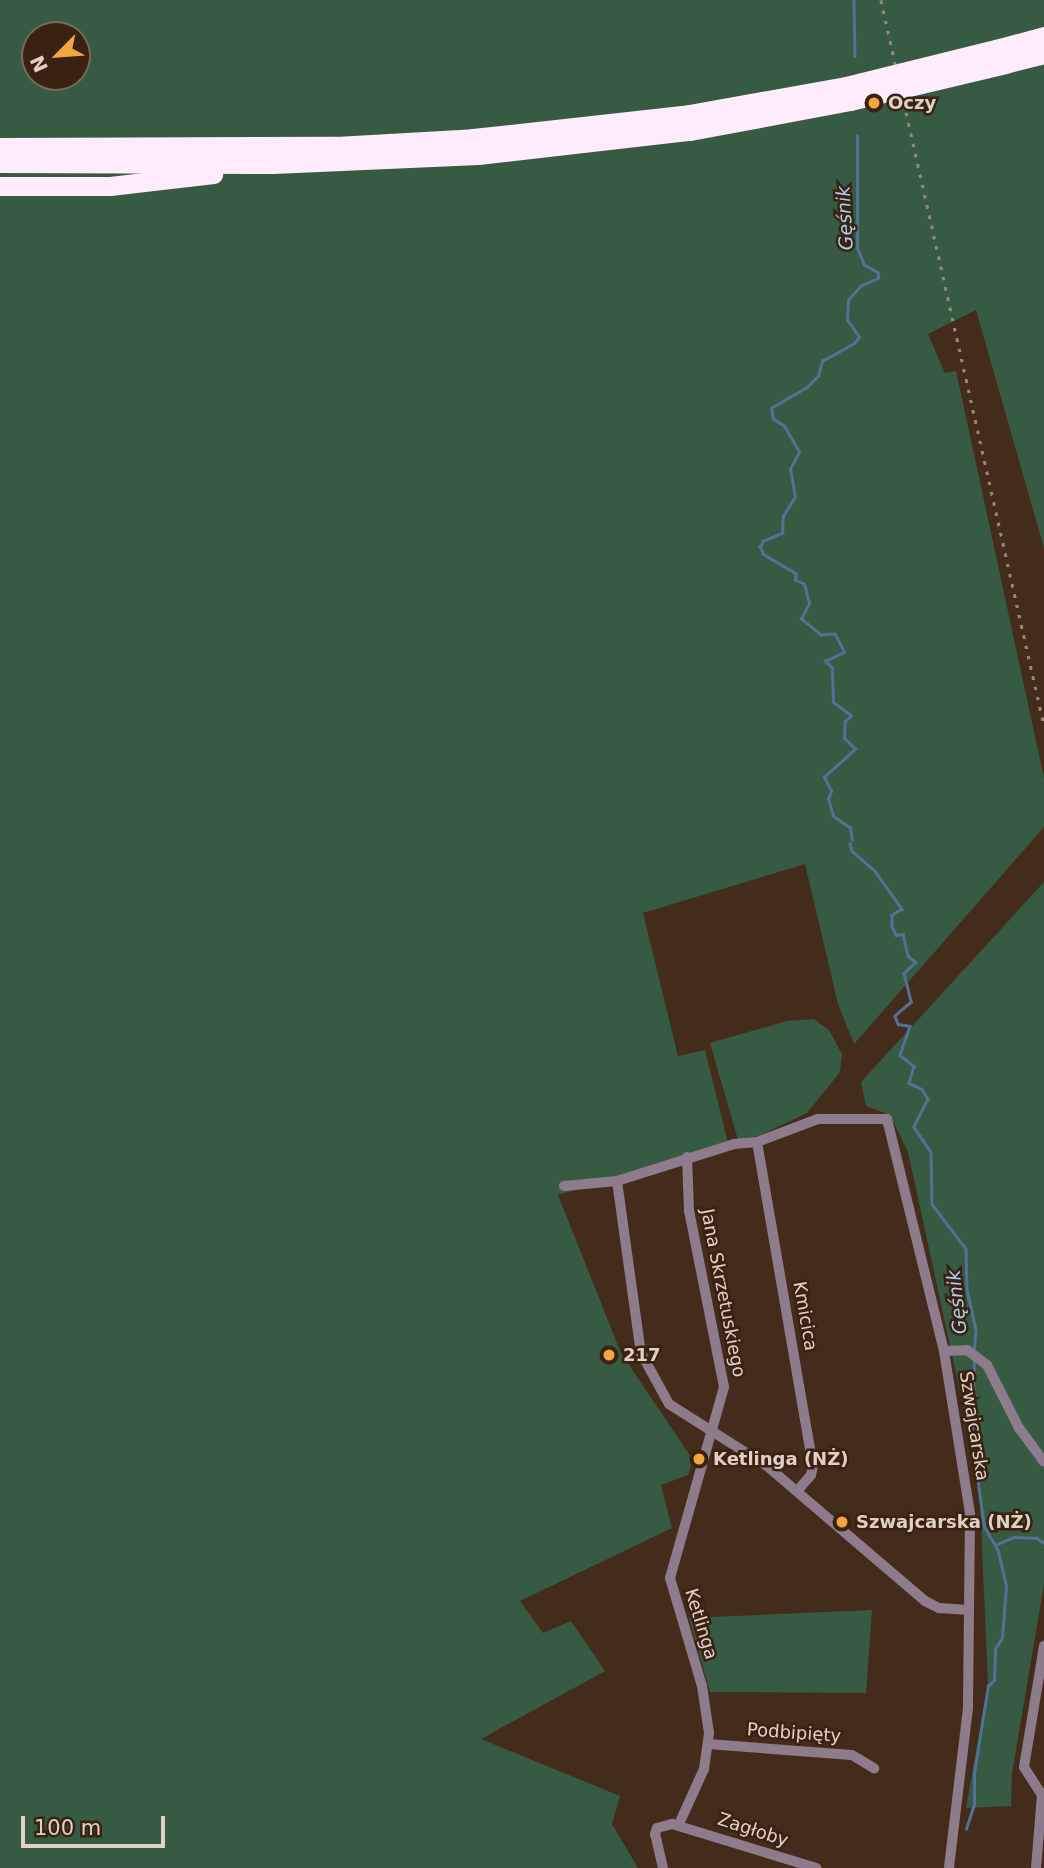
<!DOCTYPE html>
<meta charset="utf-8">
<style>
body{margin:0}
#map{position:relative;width:1044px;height:1868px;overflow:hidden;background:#442c1c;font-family:"DejaVu Sans",sans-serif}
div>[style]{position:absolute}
.green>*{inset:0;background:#365a42}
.stream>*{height:2.5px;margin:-1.25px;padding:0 1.25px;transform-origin:1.25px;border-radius:1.25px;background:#527197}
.street>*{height:10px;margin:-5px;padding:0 5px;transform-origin:5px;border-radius:5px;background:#8e7c8c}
.highway>*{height:19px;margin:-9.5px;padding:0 9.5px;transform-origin:9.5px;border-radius:9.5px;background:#feecfc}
.rail>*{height:2.5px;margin-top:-1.25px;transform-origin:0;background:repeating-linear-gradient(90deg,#9a877b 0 3.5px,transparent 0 10.5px)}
.highway-bridge>*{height:19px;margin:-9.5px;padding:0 9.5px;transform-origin:9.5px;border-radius:9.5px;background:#feecfc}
.dots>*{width:19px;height:19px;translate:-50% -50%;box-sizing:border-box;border:4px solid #392212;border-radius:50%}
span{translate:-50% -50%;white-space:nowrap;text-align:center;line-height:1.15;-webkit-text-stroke:5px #392212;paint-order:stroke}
.poi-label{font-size:18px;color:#e0d1c7;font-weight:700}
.left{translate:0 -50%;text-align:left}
.street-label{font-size:18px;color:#e0d1c7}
.water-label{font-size:19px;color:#b1cef3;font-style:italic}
.north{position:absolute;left:21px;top:21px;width:70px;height:70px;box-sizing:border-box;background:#392212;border:2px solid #7c685a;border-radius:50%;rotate:245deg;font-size:19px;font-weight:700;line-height:28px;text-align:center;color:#e0d1c7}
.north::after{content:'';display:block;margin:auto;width:24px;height:32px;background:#f2a541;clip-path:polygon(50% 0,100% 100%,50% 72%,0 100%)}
.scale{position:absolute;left:21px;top:1816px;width:144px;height:32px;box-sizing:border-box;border:4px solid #e0d1c7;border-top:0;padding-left:9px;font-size:21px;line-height:24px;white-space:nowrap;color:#e0d1c7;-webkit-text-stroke:5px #392212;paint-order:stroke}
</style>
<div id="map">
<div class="green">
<div style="clip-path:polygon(evenodd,0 0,1044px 0,1044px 548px,976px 310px,928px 334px,945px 373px,956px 371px,1044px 778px,1044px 827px,854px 1044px,838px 1004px,805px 864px,643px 913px,678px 1056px,705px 1050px,729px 1147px,558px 1195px,621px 1353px,693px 1460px,688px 1475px,661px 1485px,672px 1528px,520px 1601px,543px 1633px,571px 1621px,605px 1671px,481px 1739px,620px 1796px,612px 1824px,638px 1868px,0 1868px,0 0,35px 35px,77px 35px,77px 77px,35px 77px,35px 35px)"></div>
<div style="clip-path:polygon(1044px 882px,1044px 1584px,1012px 1773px,1011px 1806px,966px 1808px,988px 1684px,979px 1479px,908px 1152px,890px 1115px,866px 1106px,861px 1082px)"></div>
<div style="clip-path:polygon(814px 1019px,829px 1030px,842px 1054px,840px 1072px,807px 1113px,759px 1136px,738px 1140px,710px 1043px,787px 1021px)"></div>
<div style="clip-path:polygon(872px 1610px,866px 1693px,710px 1692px,689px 1618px)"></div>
</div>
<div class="stream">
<div style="left:854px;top:0;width:56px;rotate:89deg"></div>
<div style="left:852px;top:840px;width:12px;rotate:-99deg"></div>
<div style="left:850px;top:828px;width:21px;rotate:-145deg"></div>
<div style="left:833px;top:816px;width:18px;rotate:-106deg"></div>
<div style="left:828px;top:799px;width:9px;rotate:-69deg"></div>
<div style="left:831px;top:791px;width:16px;rotate:-117deg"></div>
<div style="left:824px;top:777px;width:42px;rotate:-42.1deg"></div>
<div style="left:855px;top:749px;width:16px;rotate:-135deg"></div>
<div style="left:844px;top:738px;width:17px;rotate:-87deg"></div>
<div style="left:845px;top:721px;width:8px;rotate:-40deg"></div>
<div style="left:851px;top:716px;width:23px;rotate:-142deg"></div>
<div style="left:833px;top:702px;width:34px;rotate:-92deg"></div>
<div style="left:832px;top:668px;width:10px;rotate:-135deg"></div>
<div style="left:825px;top:661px;width:21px;rotate:-25deg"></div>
<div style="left:844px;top:652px;width:20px;rotate:-117deg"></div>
<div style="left:835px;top:634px;width:14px;rotate:176deg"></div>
<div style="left:821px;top:635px;width:26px;rotate:-141deg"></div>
<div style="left:801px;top:619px;width:18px;rotate:-63deg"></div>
<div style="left:809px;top:603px;width:20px;rotate:-105deg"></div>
<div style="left:804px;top:584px;width:10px;rotate:-156deg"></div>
<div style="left:795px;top:580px;width:6px;rotate:-81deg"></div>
<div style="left:796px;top:574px;width:39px;rotate:-149deg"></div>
<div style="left:763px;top:554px;width:8px;rotate:-113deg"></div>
<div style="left:760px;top:547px;width:7px;rotate:-63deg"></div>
<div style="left:763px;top:541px;width:21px;rotate:-23deg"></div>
<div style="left:782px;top:533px;width:17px;rotate:-87deg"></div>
<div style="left:783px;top:516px;width:22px;rotate:-58deg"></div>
<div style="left:795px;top:497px;width:28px;rotate:-100deg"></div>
<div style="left:790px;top:469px;width:19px;rotate:-62deg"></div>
<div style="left:799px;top:452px;width:30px;rotate:-120deg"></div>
<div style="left:784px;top:426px;width:13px;rotate:-148deg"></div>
<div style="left:773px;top:419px;width:11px;rotate:-100deg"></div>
<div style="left:771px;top:408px;width:42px;rotate:-30.3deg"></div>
<div style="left:807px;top:387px;width:16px;rotate:-45deg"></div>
<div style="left:818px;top:376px;width:16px;rotate:-75deg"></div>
<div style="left:822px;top:361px;width:37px;rotate:-29deg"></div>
<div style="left:854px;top:343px;width:8px;rotate:-50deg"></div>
<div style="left:859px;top:337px;width:21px;rotate:-125deg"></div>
<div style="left:847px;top:320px;width:20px;rotate:-87deg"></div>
<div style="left:848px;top:300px;width:18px;rotate:-49deg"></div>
<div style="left:860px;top:286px;width:20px;rotate:-24deg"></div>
<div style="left:878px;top:278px;width:5px;rotate:-90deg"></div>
<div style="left:878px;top:273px;width:16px;rotate:-150deg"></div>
<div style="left:864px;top:265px;width:18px;rotate:-112deg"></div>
<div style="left:857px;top:248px;width:112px;rotate:-90deg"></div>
<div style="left:850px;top:843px;width:8px;rotate:76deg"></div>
<div style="left:852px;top:851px;width:30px;rotate:41deg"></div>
<div style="left:875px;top:871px;width:47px;rotate:54.6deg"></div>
<div style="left:902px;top:909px;width:12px;rotate:149deg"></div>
<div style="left:892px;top:915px;width:11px;rotate:90deg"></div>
<div style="left:892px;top:926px;width:10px;rotate:66deg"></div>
<div style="left:896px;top:935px;width:7px;rotate:-8deg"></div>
<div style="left:903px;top:934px;width:23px;rotate:77deg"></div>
<div style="left:908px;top:956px;width:10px;rotate:37deg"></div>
<div style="left:916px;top:962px;width:16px;rotate:137deg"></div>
<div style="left:904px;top:973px;width:30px;rotate:76deg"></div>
<div style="left:911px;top:1002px;width:21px;rotate:139deg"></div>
<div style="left:895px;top:1016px;width:9px;rotate:69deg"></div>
<div style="left:898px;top:1024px;width:12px;rotate:9deg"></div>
<div style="left:910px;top:1026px;width:31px;rotate:109deg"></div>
<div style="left:900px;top:1055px;width:18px;rotate:38deg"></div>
<div style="left:914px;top:1066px;width:18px;rotate:106deg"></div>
<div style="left:909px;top:1083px;width:14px;rotate:25deg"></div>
<div style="left:922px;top:1089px;width:12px;rotate:59deg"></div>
<div style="left:928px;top:1099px;width:31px;rotate:117deg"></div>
<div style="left:914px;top:1127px;width:30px;rotate:56deg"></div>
<div style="left:931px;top:1152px;width:52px;rotate:88.9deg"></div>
<div style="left:932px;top:1204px;width:56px;rotate:52.9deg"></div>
<div style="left:966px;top:1249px;width:40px;rotate:88.6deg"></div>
<div style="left:967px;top:1289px;width:42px;rotate:77.6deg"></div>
<div style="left:976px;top:1330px;width:21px;rotate:95deg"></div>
<div style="left:995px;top:1545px;width:21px;rotate:-23deg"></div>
<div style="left:1014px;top:1537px;width:23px;rotate:2deg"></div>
<div style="left:1037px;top:1538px;width:9px;rotate:36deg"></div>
<div style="left:966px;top:1829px;width:25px;rotate:-72deg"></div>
<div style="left:974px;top:1805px;width:32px;rotate:-90deg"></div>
<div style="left:974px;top:1773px;width:88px;rotate:-80.9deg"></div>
<div style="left:988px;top:1686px;width:8px;rotate:-45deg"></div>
<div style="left:994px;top:1680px;width:31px;rotate:-88deg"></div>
<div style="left:995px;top:1649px;width:13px;rotate:-58deg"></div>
<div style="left:1002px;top:1638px;width:52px;rotate:-85.6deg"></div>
<div style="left:1006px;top:1586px;width:36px;rotate:-103deg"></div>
<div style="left:998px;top:1551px;width:28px;rotate:-120deg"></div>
<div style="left:984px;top:1527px;width:86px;rotate:-98deg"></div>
<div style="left:972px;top:1442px;width:81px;rotate:-88.6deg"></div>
</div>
<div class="street">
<div style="left:757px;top:1142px;width:328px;rotate:80.2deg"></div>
<div style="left:813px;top:1465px;width:10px;rotate:101deg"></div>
<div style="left:811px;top:1475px;width:21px;rotate:131deg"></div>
<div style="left:617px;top:1181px;width:174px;rotate:82.1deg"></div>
<div style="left:641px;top:1353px;width:58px;rotate:61.2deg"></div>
<div style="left:669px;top:1404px;width:116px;rotate:32.3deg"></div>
<div style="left:767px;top:1466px;width:208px;rotate:40.5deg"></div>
<div style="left:925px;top:1601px;width:16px;rotate:27deg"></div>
<div style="left:939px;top:1608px;width:30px;rotate:4deg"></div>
<div style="left:564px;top:1186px;width:53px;rotate:-5.4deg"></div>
<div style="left:617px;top:1181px;width:123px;rotate:-17.5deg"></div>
<div style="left:734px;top:1144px;width:23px;rotate:-5deg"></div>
<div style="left:757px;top:1142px;width:65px;rotate:-20.7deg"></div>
<div style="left:818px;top:1119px;width:69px"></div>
<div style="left:887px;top:1119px;width:239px;rotate:76.2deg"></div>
<div style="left:944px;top:1351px;width:165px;rotate:80.9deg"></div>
<div style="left:970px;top:1514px;width:194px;rotate:90.6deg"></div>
<div style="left:968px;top:1708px;width:161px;rotate:96.8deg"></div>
<div style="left:944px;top:1351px;width:23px;rotate:-2deg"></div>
<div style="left:967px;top:1350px;width:25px;rotate:37deg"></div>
<div style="left:987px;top:1365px;width:71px;rotate:63.1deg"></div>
<div style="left:1019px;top:1428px;width:42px;rotate:53.7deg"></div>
<div style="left:708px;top:1744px;width:144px;rotate:4.4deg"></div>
<div style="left:852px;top:1755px;width:26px;rotate:31deg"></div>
<div style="left:679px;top:1824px;width:60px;rotate:-65.6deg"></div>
<div style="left:704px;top:1769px;width:36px;rotate:-82deg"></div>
<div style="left:709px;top:1733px;width:48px;rotate:-98.5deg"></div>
<div style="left:702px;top:1686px;width:113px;rotate:-106.5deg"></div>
<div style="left:670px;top:1578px;width:198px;rotate:-74.2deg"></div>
<div style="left:724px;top:1387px;width:179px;rotate:-101.2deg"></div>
<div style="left:689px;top:1211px;width:54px;rotate:-92.1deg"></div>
<div style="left:663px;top:1868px;width:35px;rotate:-103deg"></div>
<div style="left:655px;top:1834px;width:6px;rotate:-72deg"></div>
<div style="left:657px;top:1828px;width:16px;rotate:-15deg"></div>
<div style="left:672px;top:1824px;width:151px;rotate:17deg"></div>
<div style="left:1036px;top:1868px;width:73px;rotate:-85.3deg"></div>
<div style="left:1042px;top:1795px;width:33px;rotate:-123deg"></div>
<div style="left:1024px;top:1767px;width:123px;rotate:-80.6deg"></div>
</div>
<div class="highway">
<div style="left:1000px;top:48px;width:46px;rotate:-15.3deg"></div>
<div style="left:1005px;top:64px;width:40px;rotate:-14.4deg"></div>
<div style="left:0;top:147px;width:336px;rotate:-0.2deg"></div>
<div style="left:336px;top:146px;width:137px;rotate:-3.3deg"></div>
<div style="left:473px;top:138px;width:217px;rotate:-6.3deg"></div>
<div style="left:689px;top:114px;width:159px;rotate:-10.1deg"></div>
<div style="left:0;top:163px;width:273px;rotate:0.2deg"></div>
<div style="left:273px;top:164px;width:205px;rotate:-2.5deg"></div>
<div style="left:478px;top:155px;width:213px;rotate:-6.5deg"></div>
<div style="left:690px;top:131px;width:163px;rotate:-10.6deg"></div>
<div style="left:0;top:186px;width:110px"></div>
<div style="left:110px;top:186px;width:104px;rotate:-6.6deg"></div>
</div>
<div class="rail">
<div style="left:881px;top:0;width:743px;rotate:77.33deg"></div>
</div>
<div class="highway-bridge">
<div style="left:846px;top:86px;width:159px;rotate:-13.9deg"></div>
<div style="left:850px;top:101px;width:159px;rotate:-13.4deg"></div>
</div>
<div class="dots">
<div style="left:874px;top:103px;background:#f2a541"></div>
<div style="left:609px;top:1355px;background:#f2a541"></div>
<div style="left:699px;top:1459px;background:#f2a541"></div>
<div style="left:842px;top:1522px;background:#f2a541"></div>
</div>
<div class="poi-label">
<span class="left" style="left:888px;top:103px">Oczy</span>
<span class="left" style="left:623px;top:1355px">217</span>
<span class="left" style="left:713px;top:1459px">Ketlinga (NŻ)</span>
<span class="left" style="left:856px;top:1522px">Szwajcarska (NŻ)</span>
</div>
<div class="street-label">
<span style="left:723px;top:1293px;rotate:79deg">Jana Skrzetuskiego</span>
<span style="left:805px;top:1316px;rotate:80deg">Kmicica</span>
<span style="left:974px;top:1426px;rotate:81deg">Szwajcarska</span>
<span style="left:701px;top:1624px;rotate:73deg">Ketlinga</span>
<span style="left:794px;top:1733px;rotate:4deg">Podbipięty</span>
<span style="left:753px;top:1830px;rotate:18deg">Zagłoby</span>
</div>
<div class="water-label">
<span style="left:845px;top:218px;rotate:-93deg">Gęśnik</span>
<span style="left:957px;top:1302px;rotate:-96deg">Gęśnik</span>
</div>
<div class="north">N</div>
<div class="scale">100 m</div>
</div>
